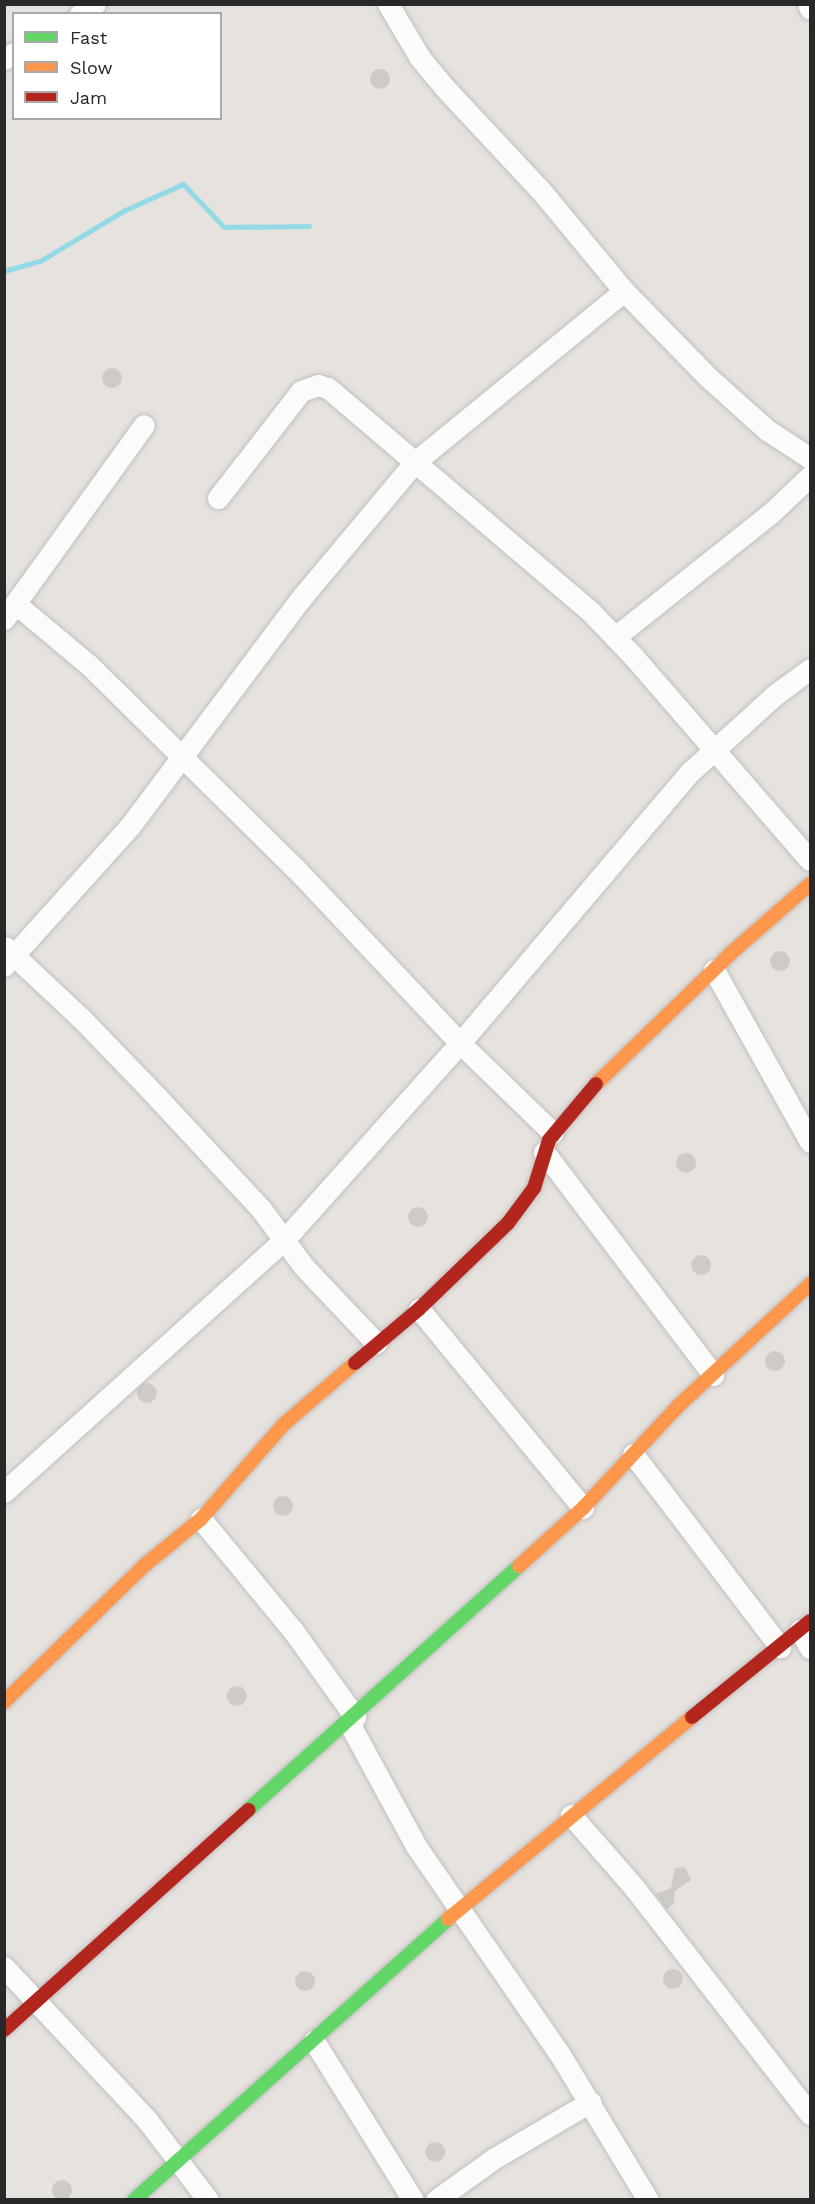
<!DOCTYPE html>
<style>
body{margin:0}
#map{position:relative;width:815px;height:2204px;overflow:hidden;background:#e6e2de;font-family:"Work Sans",sans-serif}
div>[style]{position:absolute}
.stream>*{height:5px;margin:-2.5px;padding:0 2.5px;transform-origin:2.5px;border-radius:2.5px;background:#94dae6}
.building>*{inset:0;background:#cdcac7}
.round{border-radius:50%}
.roads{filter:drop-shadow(0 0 2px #c0bfbf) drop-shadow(0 0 2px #c0bfbf)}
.street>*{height:21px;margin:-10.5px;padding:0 10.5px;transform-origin:10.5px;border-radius:10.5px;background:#fbfbfa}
.fast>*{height:14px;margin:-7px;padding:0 7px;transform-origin:7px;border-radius:7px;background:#63d668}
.slow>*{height:14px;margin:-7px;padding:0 7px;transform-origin:7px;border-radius:7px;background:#ff974d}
.jam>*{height:14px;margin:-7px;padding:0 7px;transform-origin:7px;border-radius:7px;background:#b3261e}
span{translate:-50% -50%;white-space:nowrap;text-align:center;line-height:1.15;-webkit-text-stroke:4.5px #fff;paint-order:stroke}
.frame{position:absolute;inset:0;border:6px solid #282828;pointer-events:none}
.legend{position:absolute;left:12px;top:12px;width:210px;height:108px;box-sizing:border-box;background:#fff;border:2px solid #a9a9a9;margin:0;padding:8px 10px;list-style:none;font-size:18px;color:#282828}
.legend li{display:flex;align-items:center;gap:12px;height:30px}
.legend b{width:30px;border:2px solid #a9a9a9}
</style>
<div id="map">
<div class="stream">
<div style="left:4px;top:271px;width:37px;rotate:-16deg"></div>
<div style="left:40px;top:261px;width:99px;rotate:-31deg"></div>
<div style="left:125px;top:210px;width:64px;rotate:-24.1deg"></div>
<div style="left:183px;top:184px;width:59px;rotate:46.4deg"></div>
<div style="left:224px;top:227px;width:85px;rotate:-0.7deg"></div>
</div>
<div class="building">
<div class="round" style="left:370px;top:69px;width:20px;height:20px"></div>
<div class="round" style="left:102px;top:368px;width:20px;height:20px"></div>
<div class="round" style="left:770px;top:951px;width:20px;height:20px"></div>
<div class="round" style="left:676px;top:1153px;width:20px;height:20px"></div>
<div class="round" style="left:408px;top:1207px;width:20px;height:20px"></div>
<div class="round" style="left:691px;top:1255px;width:20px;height:20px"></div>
<div class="round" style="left:765px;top:1351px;width:20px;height:20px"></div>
<div class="round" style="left:137px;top:1383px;width:20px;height:20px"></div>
<div class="round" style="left:273px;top:1496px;width:20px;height:20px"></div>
<div class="round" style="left:227px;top:1686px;width:20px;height:20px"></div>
<div style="clip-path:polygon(685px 1867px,691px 1880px,675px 1891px,674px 1903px,667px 1909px,656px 1894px,671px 1888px,675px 1868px)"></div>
<div class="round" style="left:663px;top:1969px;width:20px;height:20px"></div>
<div class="round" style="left:295px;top:1971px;width:20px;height:20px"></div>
<div class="round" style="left:425px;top:2142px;width:20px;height:20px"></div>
<div class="round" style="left:52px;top:2180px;width:20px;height:20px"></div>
</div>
<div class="roads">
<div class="street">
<div style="left:388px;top:4px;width:63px;rotate:59.3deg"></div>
<div style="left:420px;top:58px;width:39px;rotate:50deg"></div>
<div style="left:445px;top:88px;width:142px;rotate:47deg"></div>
<div style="left:542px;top:192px;width:129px;rotate:50.4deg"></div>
<div style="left:624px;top:291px;width:122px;rotate:45.7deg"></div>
<div style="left:709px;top:378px;width:78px;rotate:41.9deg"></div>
<div style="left:767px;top:430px;width:51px;rotate:33.1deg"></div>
<div style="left:808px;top:4px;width:5px;rotate:68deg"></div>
<div style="left:80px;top:14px;width:18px;rotate:-34deg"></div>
<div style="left:4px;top:59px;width:12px;rotate:-31deg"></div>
<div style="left:218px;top:498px;width:135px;rotate:-52.2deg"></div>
<div style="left:301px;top:391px;width:18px;rotate:-19deg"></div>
<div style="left:318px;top:385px;width:10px;rotate:17deg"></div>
<div style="left:328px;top:388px;width:347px;rotate:40.4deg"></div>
<div style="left:592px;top:613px;width:59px;rotate:46.4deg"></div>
<div style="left:633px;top:656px;width:270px;rotate:49.1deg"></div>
<div style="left:16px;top:604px;width:95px;rotate:39.9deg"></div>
<div style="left:89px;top:665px;width:291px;rotate:44.6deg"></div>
<div style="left:296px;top:869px;width:239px;rotate:46.7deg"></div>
<div style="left:460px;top:1043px;width:129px;rotate:44.1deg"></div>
<div style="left:4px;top:619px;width:239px;rotate:-54.2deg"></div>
<div style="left:615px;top:637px;width:199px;rotate:-38.5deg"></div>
<div style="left:771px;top:513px;width:54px;rotate:-43.5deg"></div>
<div style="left:5px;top:947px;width:104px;rotate:43.1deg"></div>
<div style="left:81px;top:1018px;width:110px;rotate:46.1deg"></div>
<div style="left:157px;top:1097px;width:153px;rotate:47.1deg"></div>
<div style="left:261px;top:1209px;width:72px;rotate:53.4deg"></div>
<div style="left:304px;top:1267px;width:105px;rotate:46.5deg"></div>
<div style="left:4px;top:966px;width:188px;rotate:-48deg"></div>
<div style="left:130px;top:826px;width:286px;rotate:-53.1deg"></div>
<div style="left:302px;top:597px;width:176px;rotate:-50.1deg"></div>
<div style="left:415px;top:462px;width:270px;rotate:-39.3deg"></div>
<div style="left:714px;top:970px;width:197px;rotate:60.8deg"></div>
<div style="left:544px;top:1152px;width:280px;rotate:52.8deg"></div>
<div style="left:419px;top:1309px;width:258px;rotate:50.5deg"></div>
<div style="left:633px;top:1454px;width:243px;rotate:52.7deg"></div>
<div style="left:4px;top:1492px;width:377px;rotate:-42deg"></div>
<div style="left:284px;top:1240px;width:264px;rotate:-48.2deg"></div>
<div style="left:460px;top:1043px;width:355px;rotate:-49.7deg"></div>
<div style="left:690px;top:772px;width:116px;rotate:-42.2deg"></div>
<div style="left:776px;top:694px;width:42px;rotate:-36.3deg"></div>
<div style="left:201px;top:1519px;width:146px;rotate:50.5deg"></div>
<div style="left:294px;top:1632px;width:105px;rotate:54.3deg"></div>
<div style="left:800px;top:1630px;width:21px;rotate:61deg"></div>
<div style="left:349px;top:1723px;width:140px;rotate:61.4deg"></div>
<div style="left:416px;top:1846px;width:252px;rotate:55.4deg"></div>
<div style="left:559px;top:2053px;width:172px;rotate:58.8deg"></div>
<div style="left:571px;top:1815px;width:94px;rotate:48.9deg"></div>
<div style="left:633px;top:1886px;width:289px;rotate:52.2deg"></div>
<div style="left:4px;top:1967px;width:209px;rotate:46.9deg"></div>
<div style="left:147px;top:2120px;width:101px;rotate:52.7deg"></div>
<div style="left:314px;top:2041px;width:187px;rotate:58.1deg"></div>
<div style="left:436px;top:2200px;width:70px;rotate:-35.7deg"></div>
<div style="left:493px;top:2159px;width:113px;rotate:-30.4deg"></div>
</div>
<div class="fast">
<div style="left:248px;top:1810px;width:365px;rotate:-42deg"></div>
<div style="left:134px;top:2200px;width:421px;rotate:-41.8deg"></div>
</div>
<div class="slow">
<div style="left:596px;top:1084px;width:188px;rotate:-44.1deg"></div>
<div style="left:731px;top:953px;width:105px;rotate:-41.1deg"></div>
<div style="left:519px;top:1566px;width:86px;rotate:-42.2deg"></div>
<div style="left:583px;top:1508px;width:139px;rotate:-47deg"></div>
<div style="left:678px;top:1406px;width:180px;rotate:-42.7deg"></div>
<div style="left:4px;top:1702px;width:198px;rotate:-44.2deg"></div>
<div style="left:146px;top:1564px;width:71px;rotate:-39.3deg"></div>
<div style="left:201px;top:1519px;width:126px;rotate:-48.9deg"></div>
<div style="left:284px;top:1424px;width:94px;rotate:-40.7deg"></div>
<div style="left:448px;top:1919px;width:317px;rotate:-39.6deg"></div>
</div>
<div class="jam">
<div style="left:355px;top:1363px;width:84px;rotate:-40.2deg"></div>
<div style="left:419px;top:1309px;width:124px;rotate:-44deg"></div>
<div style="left:508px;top:1223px;width:44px;rotate:-53.4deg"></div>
<div style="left:534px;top:1188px;width:50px;rotate:-72.6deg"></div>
<div style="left:549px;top:1140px;width:73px;rotate:-50deg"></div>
<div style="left:692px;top:1717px;width:152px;rotate:-39.1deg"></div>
<div style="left:4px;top:2030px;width:329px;rotate:-42deg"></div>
</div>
</div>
<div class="frame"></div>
<ul class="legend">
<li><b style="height:8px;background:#63d668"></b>Fast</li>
<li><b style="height:8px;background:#ff974d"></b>Slow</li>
<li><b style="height:8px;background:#b3261e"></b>Jam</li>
</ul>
</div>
